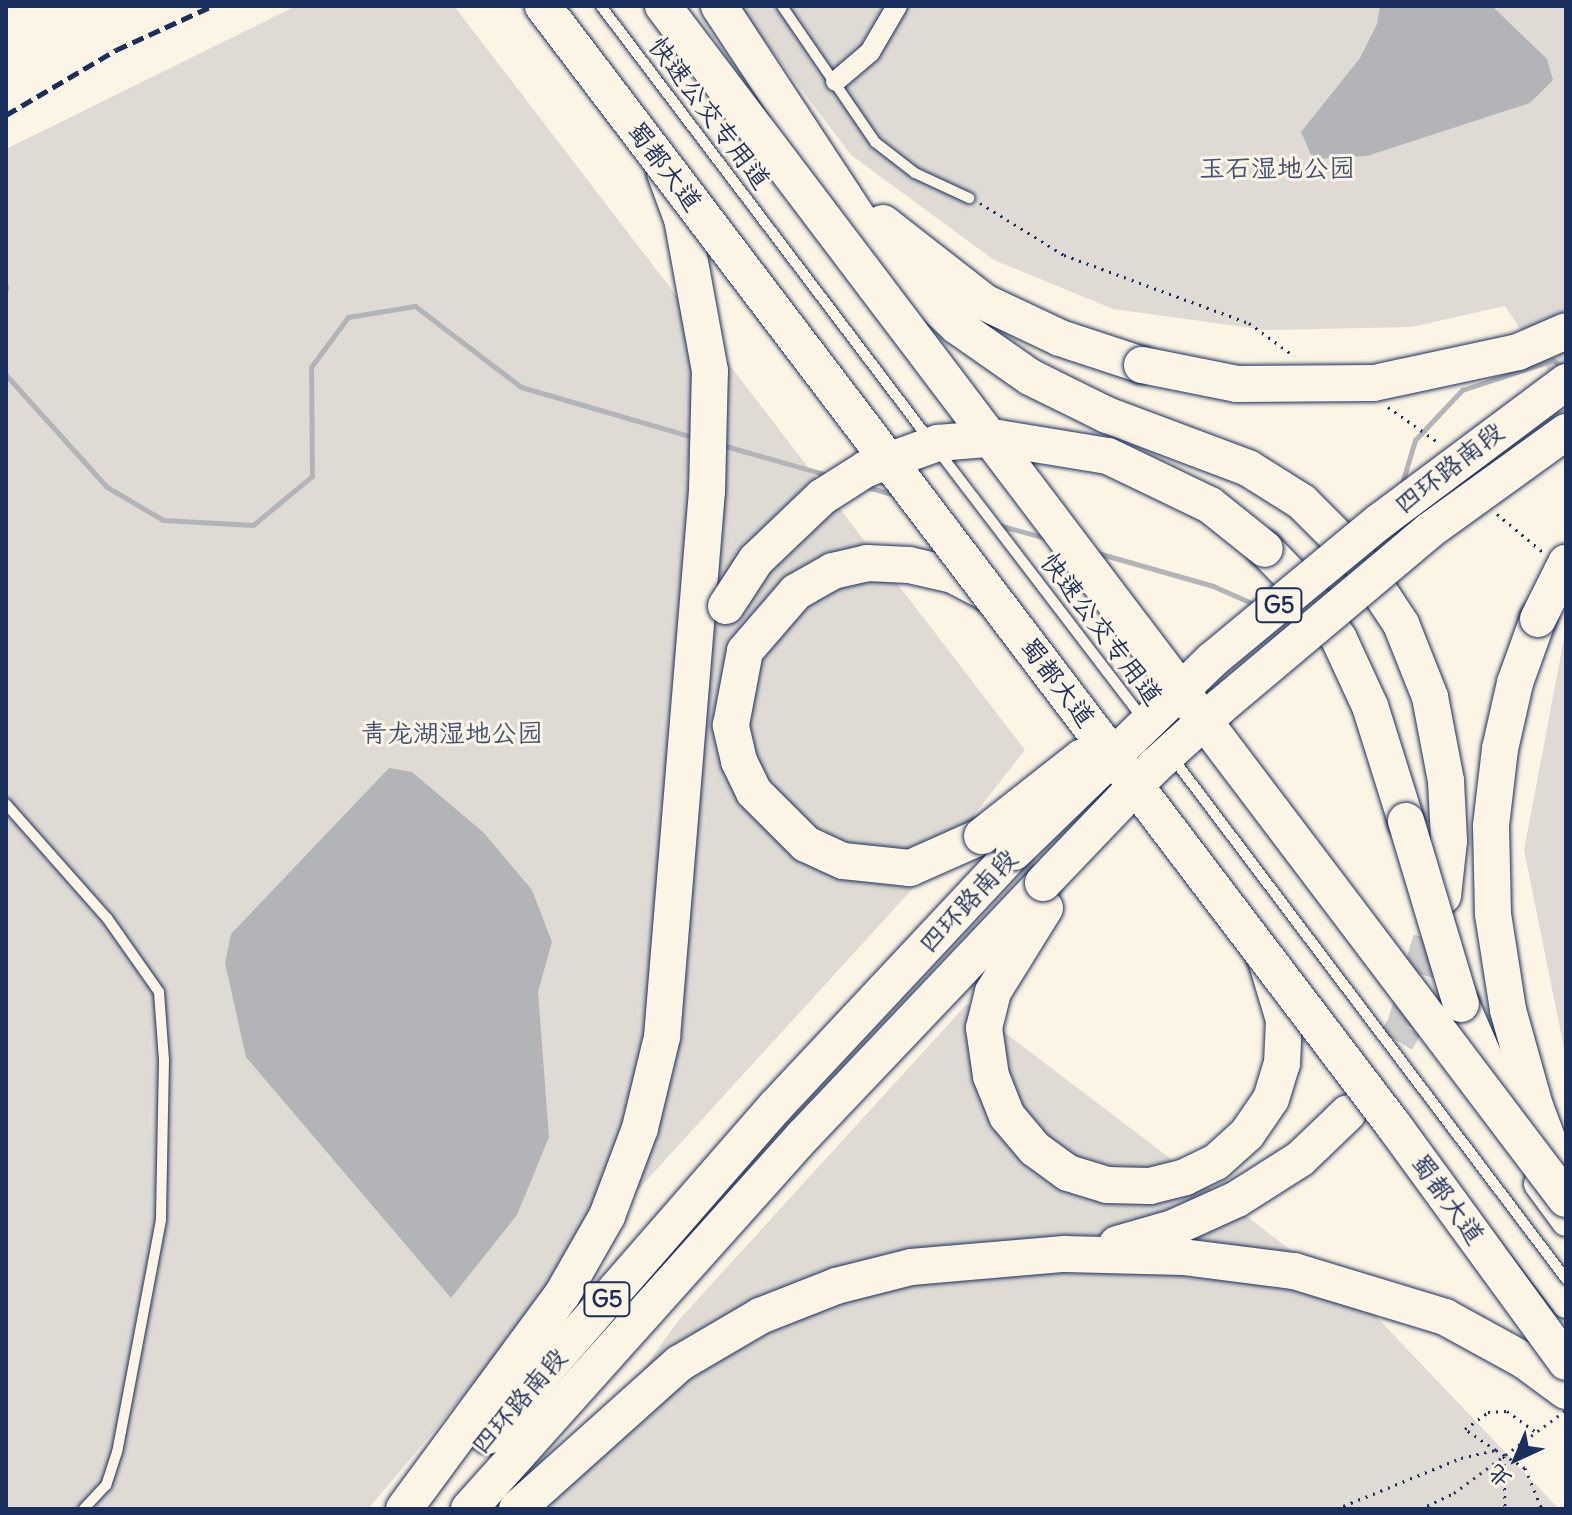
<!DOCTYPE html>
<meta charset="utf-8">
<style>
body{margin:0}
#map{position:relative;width:1572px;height:1515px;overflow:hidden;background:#fcf5e5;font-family:Delius,"LXGW WenKai TC",sans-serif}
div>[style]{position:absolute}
.green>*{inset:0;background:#dfdbd4}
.water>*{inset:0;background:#b2b4b8}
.stream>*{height:5px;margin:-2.5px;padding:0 2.5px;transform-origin:2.5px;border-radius:2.5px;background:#b2b4b8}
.highway-tunnel>*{height:36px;margin-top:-18px;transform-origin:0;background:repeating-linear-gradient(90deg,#cfcdca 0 36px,transparent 0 54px)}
.path>*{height:3px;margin-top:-1.5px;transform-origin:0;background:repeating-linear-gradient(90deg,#1b2f5e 0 2px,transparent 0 8px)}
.roads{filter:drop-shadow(0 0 2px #1b2f5e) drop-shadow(0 0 2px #1b2f5e)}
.lane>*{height:10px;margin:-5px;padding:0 5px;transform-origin:5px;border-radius:5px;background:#fcf5e5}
.street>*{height:20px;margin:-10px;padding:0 10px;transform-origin:10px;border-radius:10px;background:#fcf5e5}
.secondary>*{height:28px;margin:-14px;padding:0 14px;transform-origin:14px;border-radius:14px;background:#fcf5e5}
.highway>*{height:36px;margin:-18px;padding:0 18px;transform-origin:18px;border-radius:18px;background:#fcf5e5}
.rail>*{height:5px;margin-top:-2.5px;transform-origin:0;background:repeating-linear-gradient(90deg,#1b2f5e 0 12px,transparent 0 18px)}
.path-bridge>*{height:3px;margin-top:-1.5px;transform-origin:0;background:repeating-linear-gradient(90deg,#1b2f5e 0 2px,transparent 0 8px)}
.bridges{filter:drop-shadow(0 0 2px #1b2f5e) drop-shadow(0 0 2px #1b2f5e)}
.lane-bridge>*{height:10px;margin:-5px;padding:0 5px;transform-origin:5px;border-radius:5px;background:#fcf5e5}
.highway-bridge>*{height:36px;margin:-18px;padding:0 18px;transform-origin:18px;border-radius:18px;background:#fcf5e5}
span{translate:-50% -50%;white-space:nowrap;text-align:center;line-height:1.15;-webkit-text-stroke:6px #fcf5e5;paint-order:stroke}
.shield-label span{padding:2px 6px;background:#fcf5e5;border:2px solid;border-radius:6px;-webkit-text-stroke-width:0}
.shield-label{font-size:24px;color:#1b2f5e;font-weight:700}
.street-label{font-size:26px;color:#1b2f5e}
.park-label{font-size:26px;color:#425176}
.frame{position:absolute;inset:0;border:8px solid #1b2f5e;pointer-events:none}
.north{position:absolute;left:1476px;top:1419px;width:80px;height:80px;-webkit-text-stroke:6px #fcf5e5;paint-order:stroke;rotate:224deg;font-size:22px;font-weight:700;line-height:32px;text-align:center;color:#1b2f5e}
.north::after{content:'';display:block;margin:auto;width:28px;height:36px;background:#1b2f5e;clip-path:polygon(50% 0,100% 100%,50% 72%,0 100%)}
</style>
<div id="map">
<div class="green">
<div style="clip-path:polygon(296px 6px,454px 6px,1025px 750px,937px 862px,624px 1205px,368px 1509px,6px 1509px,6px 149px)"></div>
<div style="clip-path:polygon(738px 6px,1566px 6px,1566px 397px,1505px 306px,1412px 327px,1266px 330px,1113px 309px,994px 260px,851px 155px)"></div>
<div style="clip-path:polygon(1566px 628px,1566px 1058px,1524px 850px)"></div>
<div style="clip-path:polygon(967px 1004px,1371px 1311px,1559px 1509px,526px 1509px,606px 1422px,678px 1321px)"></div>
</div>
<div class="water">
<div style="clip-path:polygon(1380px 6px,1492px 6px,1547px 59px,1553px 80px,1530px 103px,1367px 156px,1313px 159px,1301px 132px,1360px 58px,1377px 24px)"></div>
<div style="clip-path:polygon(389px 768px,412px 772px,483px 832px,532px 890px,552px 942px,538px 992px,549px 1137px,517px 1215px,451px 1298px,246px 1057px,225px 963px,231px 934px)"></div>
</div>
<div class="stream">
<div style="left:6px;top:286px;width:3px;rotate:90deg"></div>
<div style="left:6px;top:375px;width:151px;rotate:48deg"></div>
<div style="left:107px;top:487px;width:65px;rotate:30.5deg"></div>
<div style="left:163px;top:520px;width:90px;rotate:3.2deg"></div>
<div style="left:253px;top:525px;width:77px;rotate:-39.7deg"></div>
<div style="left:312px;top:476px;width:109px;rotate:-90.5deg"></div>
<div style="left:311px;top:367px;width:62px;rotate:-53.5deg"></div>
<div style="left:348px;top:317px;width:68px;rotate:-9.3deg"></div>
<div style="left:415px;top:306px;width:133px;rotate:37.4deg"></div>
<div style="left:521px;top:387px;width:183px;rotate:16.2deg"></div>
<div style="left:722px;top:445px;width:109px;rotate:15.9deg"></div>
<div style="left:864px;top:486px;width:33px;rotate:16deg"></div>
<div style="left:1401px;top:487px;width:49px;rotate:-73.4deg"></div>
<div style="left:1415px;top:440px;width:69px;rotate:-46.8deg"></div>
<div style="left:1462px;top:390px;width:96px;rotate:-18.2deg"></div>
<div style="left:1553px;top:360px;width:16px;rotate:40deg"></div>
<div style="left:998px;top:525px;width:50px;rotate:15.2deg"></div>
<div style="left:1094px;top:552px;width:124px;rotate:15.9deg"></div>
<div style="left:1213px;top:586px;width:47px;rotate:23.8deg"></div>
</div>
<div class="highway-tunnel">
<div style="left:1369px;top:1087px;width:71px;rotate:-59.5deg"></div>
<div style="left:1405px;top:1026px;width:118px;rotate:-73.3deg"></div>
</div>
<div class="path">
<div style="left:980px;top:203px;width:99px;rotate:31.8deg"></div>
<div style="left:1064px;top:255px;width:197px;rotate:20.2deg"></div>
<div style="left:1249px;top:323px;width:56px;rotate:36.3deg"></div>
<div style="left:1388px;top:407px;width:62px;rotate:35.2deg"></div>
<div style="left:1497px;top:514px;width:60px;rotate:39.6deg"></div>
<div style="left:1496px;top:1450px;width:37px;rotate:-146deg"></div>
<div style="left:1465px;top:1429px;width:29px;rotate:-36deg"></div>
<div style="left:1488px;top:1412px;width:19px;rotate:-3deg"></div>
<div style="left:1507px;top:1411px;width:34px;rotate:36deg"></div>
<div style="left:1504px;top:1456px;width:53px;rotate:88.9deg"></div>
<div style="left:1057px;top:1509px;width:113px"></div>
<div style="left:1336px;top:1509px;width:135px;rotate:-22.2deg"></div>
<div style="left:1461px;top:1458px;width:36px;rotate:-13deg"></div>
<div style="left:1496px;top:1450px;width:34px;rotate:32deg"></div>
<div style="left:1525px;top:1468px;width:44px;rotate:67.5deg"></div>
</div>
<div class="roads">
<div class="lane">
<div style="left:782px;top:6px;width:165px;rotate:55.6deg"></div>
<div style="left:875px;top:142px;width:51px;rotate:37.8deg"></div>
<div style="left:915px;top:173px;width:60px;rotate:24.8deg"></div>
<div style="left:6px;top:804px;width:152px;rotate:48.5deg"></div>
<div style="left:107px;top:918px;width:90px;rotate:54.9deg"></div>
<div style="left:159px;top:992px;width:68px;rotate:85.8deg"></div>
<div style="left:164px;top:1060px;width:160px;rotate:91.1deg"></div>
<div style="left:161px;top:1220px;width:236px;rotate:100.7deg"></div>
<div style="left:117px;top:1452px;width:35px;rotate:108deg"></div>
<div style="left:106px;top:1485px;width:33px;rotate:133deg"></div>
</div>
<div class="street">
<div style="left:836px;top:81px;width:45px;rotate:-40.5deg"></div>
<div style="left:870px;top:52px;width:53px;rotate:-59.6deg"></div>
</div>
<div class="secondary">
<div style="left:582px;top:6px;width:1629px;rotate:52.83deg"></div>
<div style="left:1538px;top:1184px;width:47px;rotate:53.6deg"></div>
</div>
<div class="highway">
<div style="left:719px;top:6px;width:254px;rotate:56.7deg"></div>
<div style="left:858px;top:218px;width:80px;rotate:51.6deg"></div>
<div style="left:908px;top:281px;width:67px;rotate:42.6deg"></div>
<div style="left:957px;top:326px;width:89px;rotate:34.9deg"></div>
<div style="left:1030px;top:377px;width:86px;rotate:26.3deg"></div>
<div style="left:1107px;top:415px;width:151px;rotate:20.6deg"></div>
<div style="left:1248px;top:468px;width:64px;rotate:32.2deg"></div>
<div style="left:1302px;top:502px;width:76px;rotate:45deg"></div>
<div style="left:1356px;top:556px;width:82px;rotate:56.5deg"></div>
<div style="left:1401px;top:624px;width:79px;rotate:68.3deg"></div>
<div style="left:1430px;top:697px;width:86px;rotate:79.2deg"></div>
<div style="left:1446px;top:781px;width:60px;rotate:87.1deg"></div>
<div style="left:1449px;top:841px;width:55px;rotate:96.2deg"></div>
<div style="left:883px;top:223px;width:128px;rotate:38deg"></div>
<div style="left:984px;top:302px;width:84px;rotate:25.3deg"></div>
<div style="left:1060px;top:338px;width:86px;rotate:18.2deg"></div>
<div style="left:1265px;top:549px;width:59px;rotate:45.7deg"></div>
<div style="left:1306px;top:591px;width:58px;rotate:55.5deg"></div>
<div style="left:1339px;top:639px;width:74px;rotate:65.2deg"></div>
<div style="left:1370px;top:706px;width:121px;rotate:72.6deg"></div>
<div style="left:1538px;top:619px;width:68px;rotate:109.8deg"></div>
<div style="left:1515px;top:683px;width:68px;rotate:102.8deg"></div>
<div style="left:1500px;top:749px;width:78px;rotate:96.7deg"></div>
<div style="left:1491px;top:826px;width:88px;rotate:88.7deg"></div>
<div style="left:1493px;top:914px;width:97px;rotate:81.1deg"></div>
<div style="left:1508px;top:1010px;width:100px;rotate:74.3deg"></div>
<div style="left:1535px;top:1106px;width:88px;rotate:69.3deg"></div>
<div style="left:982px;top:836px;width:79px;rotate:156deg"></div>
<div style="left:910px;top:868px;width:67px;rotate:-174deg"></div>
<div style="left:843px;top:861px;width:41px;rotate:-155.3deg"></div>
<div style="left:806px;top:844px;width:74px;rotate:-135deg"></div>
<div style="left:754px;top:792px;width:34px;rotate:-116deg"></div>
<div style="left:739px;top:761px;width:37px;rotate:-103deg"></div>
<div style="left:731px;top:725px;width:75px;rotate:-79.3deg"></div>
<div style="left:745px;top:651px;width:78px;rotate:-49.2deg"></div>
<div style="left:796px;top:592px;width:43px;rotate:-29.6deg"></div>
<div style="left:833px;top:571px;width:35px;rotate:-13deg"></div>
<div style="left:867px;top:563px;width:42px;rotate:2.7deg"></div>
<div style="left:909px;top:565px;width:45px;rotate:12.8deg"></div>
<div style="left:953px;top:575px;width:47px;rotate:27.6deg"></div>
<div style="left:1045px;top:908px;width:99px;rotate:121.8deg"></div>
<div style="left:993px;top:992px;width:37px;rotate:104deg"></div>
<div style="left:984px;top:1028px;width:49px;rotate:81.7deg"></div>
<div style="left:991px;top:1076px;width:43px;rotate:68.2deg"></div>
<div style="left:1007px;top:1116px;width:43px;rotate:49.7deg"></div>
<div style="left:1035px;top:1149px;width:41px;rotate:36deg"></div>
<div style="left:1068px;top:1173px;width:41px;rotate:17.1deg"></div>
<div style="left:1107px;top:1185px;width:43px;rotate:1.3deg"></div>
<div style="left:1150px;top:1186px;width:36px;rotate:-14deg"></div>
<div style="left:1185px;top:1177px;width:34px;rotate:-26deg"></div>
<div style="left:1216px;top:1162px;width:42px;rotate:-42.1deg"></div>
<div style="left:1247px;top:1134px;width:42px;rotate:-55.6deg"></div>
<div style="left:1271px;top:1099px;width:37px;rotate:-73deg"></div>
<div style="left:1282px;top:1064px;width:44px;rotate:-87.4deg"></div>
<div style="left:1284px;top:1020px;width:63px;rotate:-106.7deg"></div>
<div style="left:1461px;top:1004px;width:108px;rotate:66.5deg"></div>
<div style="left:1117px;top:1244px;width:58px;rotate:-15.9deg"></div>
<div style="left:1173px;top:1228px;width:70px;rotate:-24.4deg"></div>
<div style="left:1237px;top:1199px;width:75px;rotate:-32.4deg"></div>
<div style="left:1300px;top:1159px;width:66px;rotate:-43.8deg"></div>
<div style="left:488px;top:1436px;width:438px;rotate:-48.9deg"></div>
<div style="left:776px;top:1106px;width:348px;rotate:-46.9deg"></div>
<div style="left:404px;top:1509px;width:266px;rotate:-53.6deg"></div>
<div style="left:562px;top:1295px;width:91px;rotate:-60.3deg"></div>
<div style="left:607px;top:1216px;width:94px;rotate:-69.4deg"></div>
<div style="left:640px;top:1128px;width:94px;rotate:-76.4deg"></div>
<div style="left:662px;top:1037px;width:548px;rotate:-85.29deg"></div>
<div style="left:707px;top:491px;width:120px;rotate:-88.6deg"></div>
<div style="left:710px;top:371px;width:155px;rotate:-100.4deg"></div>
<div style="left:682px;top:219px;width:49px;rotate:-110.3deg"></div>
<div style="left:469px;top:1509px;width:502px;rotate:-48.15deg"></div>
<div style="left:804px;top:1135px;width:347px;rotate:-46.5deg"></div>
<div style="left:517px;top:1509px;width:219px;rotate:-41.9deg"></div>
<div style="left:680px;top:1363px;width:93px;rotate:-30.4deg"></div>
<div style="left:760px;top:1316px;width:82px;rotate:-21.5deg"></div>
<div style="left:836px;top:1286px;width:77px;rotate:-14.2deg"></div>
<div style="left:911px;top:1267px;width:154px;rotate:-4.9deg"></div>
<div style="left:1064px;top:1254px;width:119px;rotate:1.4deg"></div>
<div style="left:1183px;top:1257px;width:112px;rotate:7.2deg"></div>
<div style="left:1294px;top:1271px;width:158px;rotate:16.9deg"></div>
<div style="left:1445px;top:1317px;width:91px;rotate:28.8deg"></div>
<div style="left:1525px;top:1361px;width:51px;rotate:36.2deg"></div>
</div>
</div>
<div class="rail">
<div style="left:6px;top:115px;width:128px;rotate:-30.6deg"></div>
<div style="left:116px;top:50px;width:106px;rotate:-24.6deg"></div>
</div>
<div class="path-bridge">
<div style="left:1420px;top:1509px;width:38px;rotate:-25deg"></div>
<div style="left:1454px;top:1493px;width:139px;rotate:-36.5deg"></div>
</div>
<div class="bridges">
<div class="lane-bridge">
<div style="left:601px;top:6px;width:543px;rotate:52.86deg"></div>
<div style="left:939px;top:452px;width:336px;rotate:52.6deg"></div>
<div style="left:1172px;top:757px;width:654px;rotate:52.95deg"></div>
</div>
<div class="highway-bridge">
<div style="left:543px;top:6px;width:1407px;rotate:52.77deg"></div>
<div style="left:1394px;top:1126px;width:292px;rotate:53.9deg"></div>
<div style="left:663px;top:6px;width:1496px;rotate:52.88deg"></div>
<div style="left:1142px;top:365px;width:97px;rotate:11.3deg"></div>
<div style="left:1237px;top:384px;width:137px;rotate:-0.4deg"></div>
<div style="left:1374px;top:383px;width:147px;rotate:-12.1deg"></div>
<div style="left:1518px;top:352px;width:52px;rotate:-23.6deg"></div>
<div style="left:726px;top:606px;width:55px;rotate:-56.9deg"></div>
<div style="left:756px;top:560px;width:91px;rotate:-43.7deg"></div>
<div style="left:822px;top:497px;width:52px;rotate:-32.5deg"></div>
<div style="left:866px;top:469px;width:77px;rotate:-19.9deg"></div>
<div style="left:938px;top:443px;width:60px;rotate:-4.8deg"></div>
<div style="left:998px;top:438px;width:111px;rotate:9.3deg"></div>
<div style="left:1108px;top:456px;width:113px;rotate:25.7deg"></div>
<div style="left:1210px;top:505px;width:70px;rotate:38.7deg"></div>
<div style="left:1538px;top:619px;width:63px;rotate:-63.4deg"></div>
<div style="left:1406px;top:821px;width:191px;rotate:73.3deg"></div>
<div style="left:982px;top:836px;width:127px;rotate:-38.3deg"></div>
<div style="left:1014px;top:852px;width:276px;rotate:-44.1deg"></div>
<div style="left:1212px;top:660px;width:217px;rotate:-39.6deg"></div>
<div style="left:1379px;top:522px;width:234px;rotate:-36.8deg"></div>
<div style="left:1043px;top:883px;width:162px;rotate:-46.3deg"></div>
<div style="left:1155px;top:766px;width:89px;rotate:-42.3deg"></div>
<div style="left:1221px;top:706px;width:273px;rotate:-40.1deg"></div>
<div style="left:1430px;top:530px;width:168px;rotate:-35.8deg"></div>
</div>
</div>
<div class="shield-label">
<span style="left:1279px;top:605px">G5</span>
<span style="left:607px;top:1299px">G5</span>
</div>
<div class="street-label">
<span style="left:710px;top:113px;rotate:53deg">快速公交专用道</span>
<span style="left:665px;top:166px;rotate:53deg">蜀都大道</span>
<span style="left:1449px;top:468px;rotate:-38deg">四环路南段</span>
<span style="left:1102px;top:629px;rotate:53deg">快速公交专用道</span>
<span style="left:1058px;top:682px;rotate:53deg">蜀都大道</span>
<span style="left:968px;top:901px;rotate:-47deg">四环路南段</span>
<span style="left:1448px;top:1199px;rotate:54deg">蜀都大道</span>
<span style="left:519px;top:1401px;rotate:-49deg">四环路南段</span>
</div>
<div class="park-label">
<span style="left:1277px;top:168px">玉石湿地公园</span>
<span style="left:452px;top:733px">青龙湖湿地公园</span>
</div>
<div class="frame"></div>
<div class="north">北</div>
</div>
